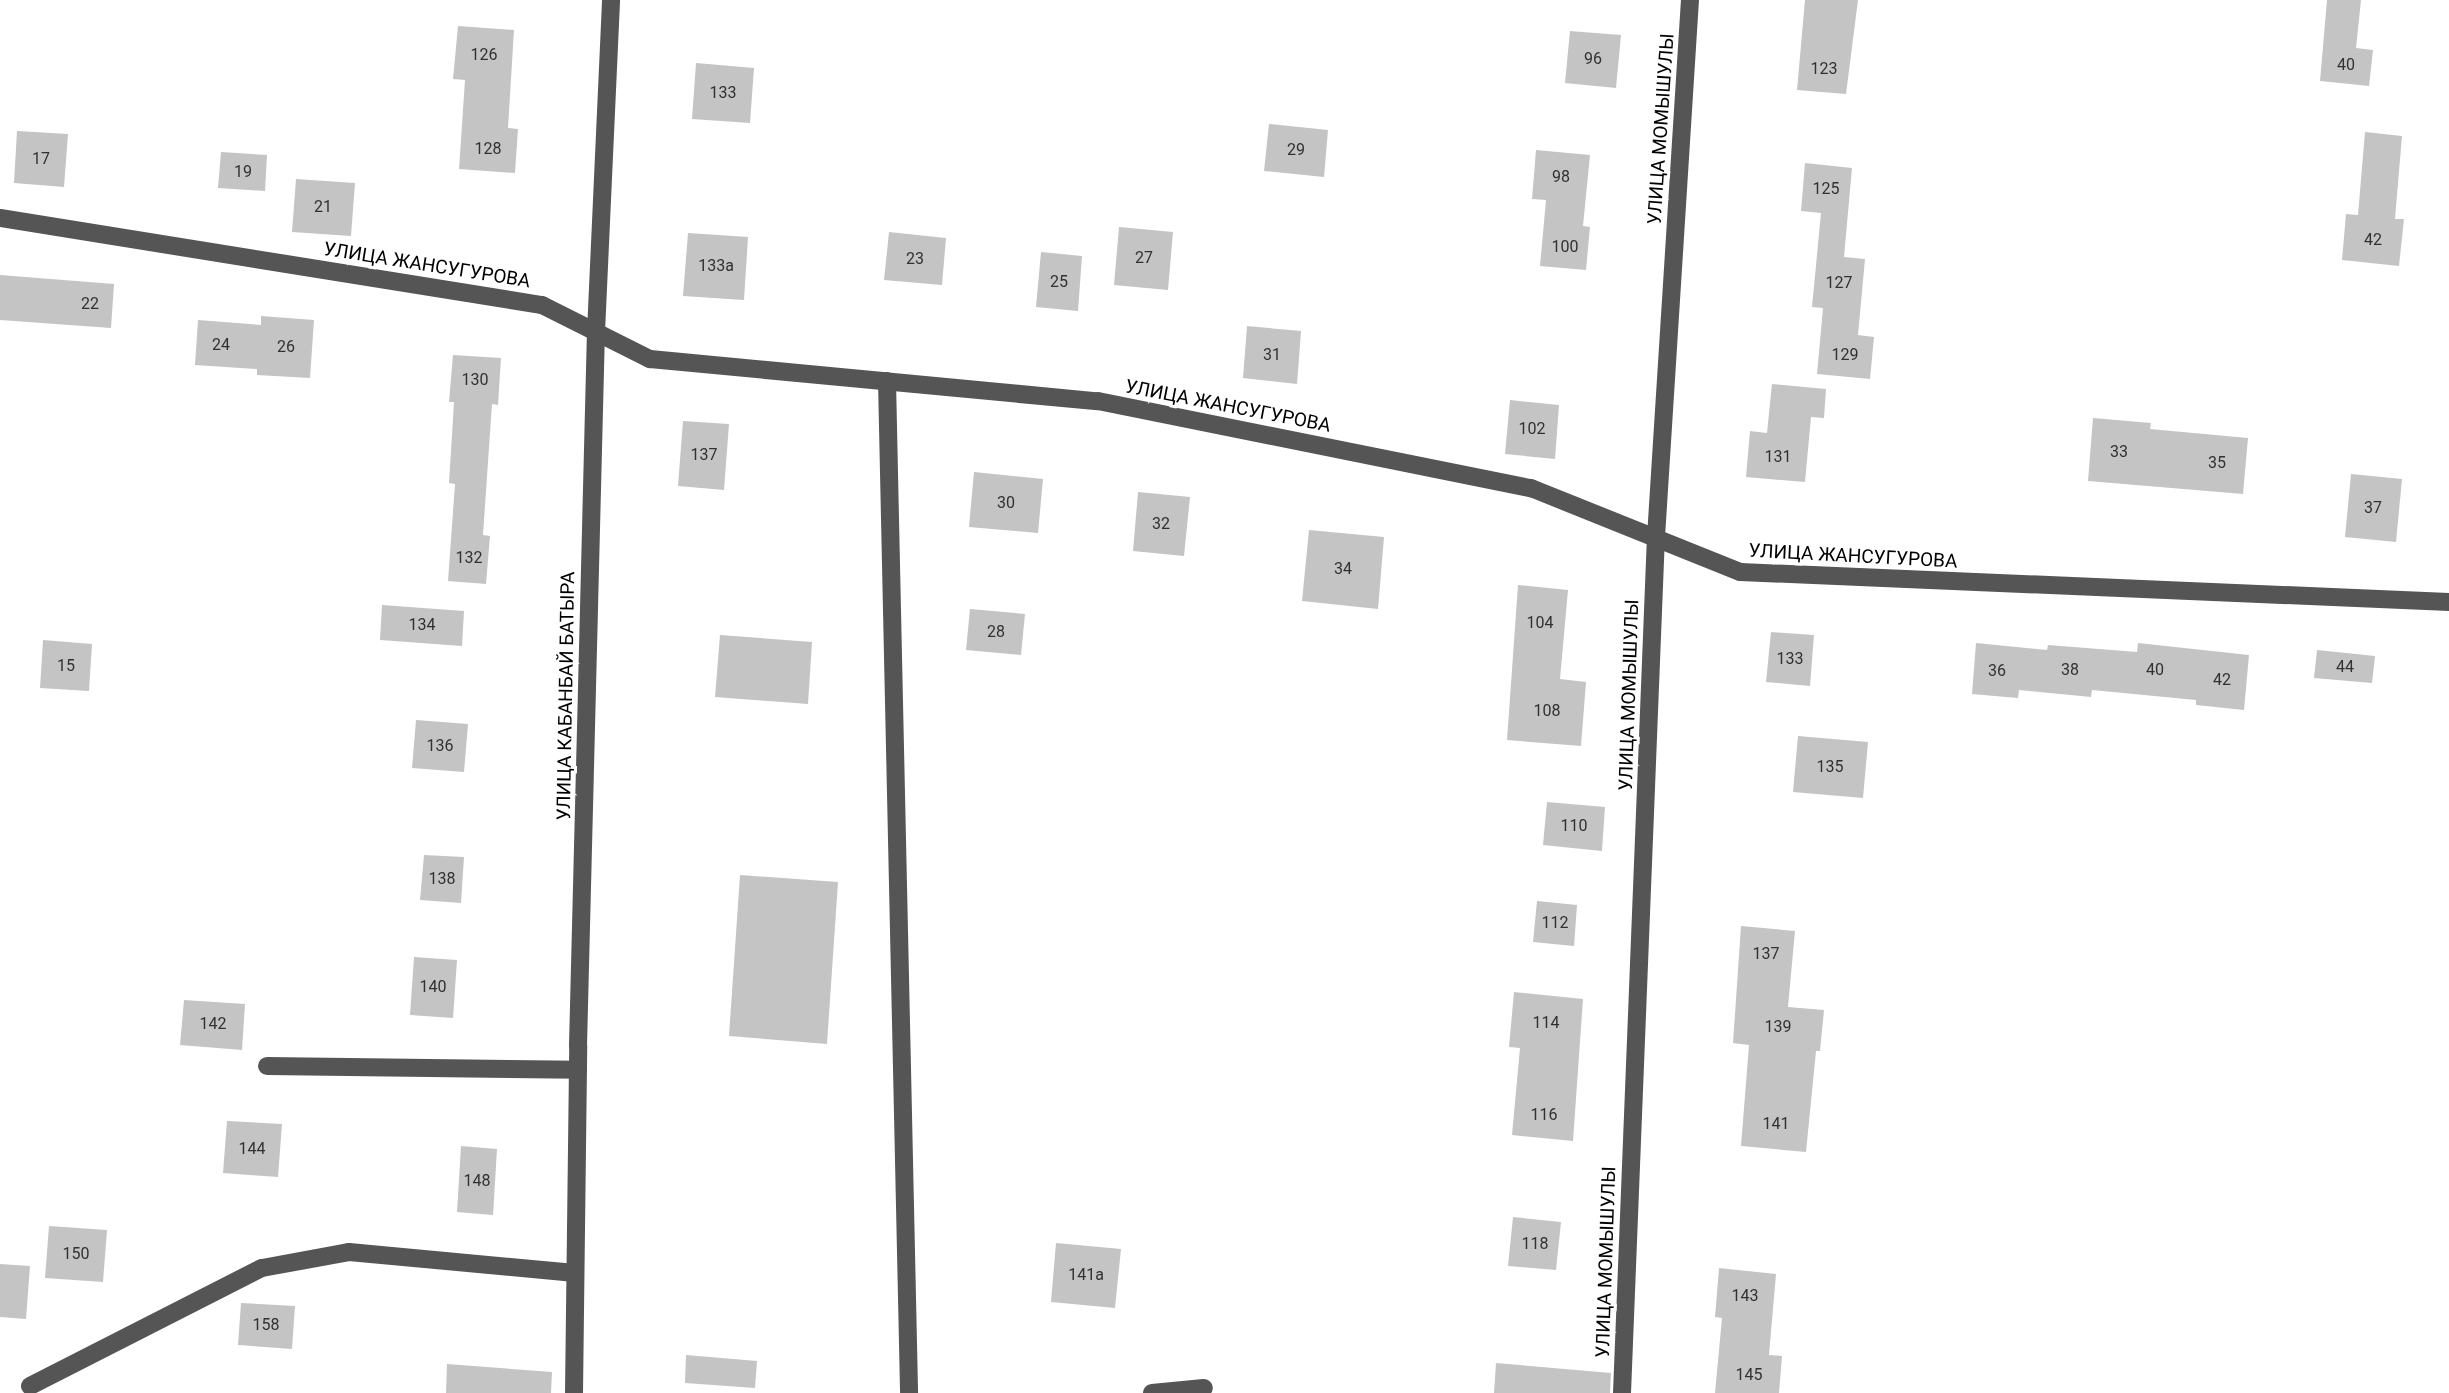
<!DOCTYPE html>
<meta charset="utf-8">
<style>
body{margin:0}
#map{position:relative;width:2449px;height:1393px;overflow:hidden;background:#fff;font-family:Roboto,sans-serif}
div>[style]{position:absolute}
.building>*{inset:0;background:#c4c4c4}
.minor>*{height:18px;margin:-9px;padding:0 9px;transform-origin:9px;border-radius:9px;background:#555}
span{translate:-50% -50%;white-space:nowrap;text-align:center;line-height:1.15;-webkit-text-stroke:6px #fff;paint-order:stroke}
.number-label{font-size:16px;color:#313131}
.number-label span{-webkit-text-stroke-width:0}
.street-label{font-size:19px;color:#000}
</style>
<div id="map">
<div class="building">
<div style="clip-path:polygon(1805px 0,1858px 0,1846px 94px,1797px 90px)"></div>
<div style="clip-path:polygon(2327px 0,2361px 0,2356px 48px,2373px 50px,2369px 86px,2320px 81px)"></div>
<div style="clip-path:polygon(458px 26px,514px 30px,508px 128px,518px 129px,515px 173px,459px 169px,465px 80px,453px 79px)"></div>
<div style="clip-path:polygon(1570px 31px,1621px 35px,1616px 88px,1565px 83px)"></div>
<div style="clip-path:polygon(696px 63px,754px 68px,750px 123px,692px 119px)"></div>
<div style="clip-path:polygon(1269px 124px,1328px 130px,1324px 177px,1264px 171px)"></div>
<div style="clip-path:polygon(17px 131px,68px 134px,64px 187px,14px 183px)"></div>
<div style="clip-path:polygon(2365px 132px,2402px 136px,2395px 219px,2404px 219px,2399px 266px,2342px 260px,2346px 214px,2358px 215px)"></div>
<div style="clip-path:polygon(1536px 150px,1590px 155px,1583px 226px,1590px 227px,1586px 270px,1540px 266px,1546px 200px,1532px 199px)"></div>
<div style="clip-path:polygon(221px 152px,267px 155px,265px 191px,218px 188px)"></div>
<div style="clip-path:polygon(1805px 163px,1852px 168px,1844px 257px,1865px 259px,1858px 335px,1874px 337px,1870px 379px,1817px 374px,1823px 308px,1812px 307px,1821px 213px,1801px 211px)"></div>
<div style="clip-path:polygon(296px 179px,355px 183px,351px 236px,292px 232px)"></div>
<div style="clip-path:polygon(1119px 227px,1173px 232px,1168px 290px,1114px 285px)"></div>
<div style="clip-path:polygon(889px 232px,946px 238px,942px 285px,884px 280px)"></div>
<div style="clip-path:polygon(688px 233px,748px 237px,744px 300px,683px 296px)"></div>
<div style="clip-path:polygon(1041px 252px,1082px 256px,1078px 311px,1036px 307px)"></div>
<div style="clip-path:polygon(0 275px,114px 284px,111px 328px,0 320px)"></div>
<div style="clip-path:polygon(261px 316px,314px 320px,310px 378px,257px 375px,257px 369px,195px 365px,198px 320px,261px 325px)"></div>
<div style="clip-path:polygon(1247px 326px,1301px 331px,1297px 384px,1243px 378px)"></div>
<div style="clip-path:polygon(453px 355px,501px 358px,498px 405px,492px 404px,483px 535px,490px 536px,486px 584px,448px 581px,455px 484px,449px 483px,454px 402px,449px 402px)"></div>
<div style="clip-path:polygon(1772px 384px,1826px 389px,1824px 418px,1811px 417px,1805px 482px,1746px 477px,1750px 431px,1767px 433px)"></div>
<div style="clip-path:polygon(1510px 400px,1559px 405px,1555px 459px,1505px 454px)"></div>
<div style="clip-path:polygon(2093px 418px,2151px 423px,2150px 429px,2248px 438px,2243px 494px,2088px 481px)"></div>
<div style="clip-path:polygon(683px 421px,729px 424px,724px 490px,678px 486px)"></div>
<div style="clip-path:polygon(974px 472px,1043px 479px,1038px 533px,969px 527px)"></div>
<div style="clip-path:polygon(2351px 474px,2402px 479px,2396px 542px,2345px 537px)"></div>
<div style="clip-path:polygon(1138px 492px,1190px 497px,1184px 556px,1133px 551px)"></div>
<div style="clip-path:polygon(1309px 530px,1384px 537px,1378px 609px,1302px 601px)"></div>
<div style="clip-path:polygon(1518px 585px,1568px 590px,1560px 679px,1586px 682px,1581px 746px,1507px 740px)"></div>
<div style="clip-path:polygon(382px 605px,464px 611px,462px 646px,380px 640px)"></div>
<div style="clip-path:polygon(970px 609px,1025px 614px,1021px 655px,966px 650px)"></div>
<div style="clip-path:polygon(1771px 632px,1814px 635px,1810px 686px,1766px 682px)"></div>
<div style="clip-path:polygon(720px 635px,812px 642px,808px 704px,715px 697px)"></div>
<div style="clip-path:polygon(43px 640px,92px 644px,89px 691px,40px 688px)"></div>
<div style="clip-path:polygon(1976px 643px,2047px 650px,2048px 645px,2137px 652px,2138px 643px,2249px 655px,2244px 710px,2196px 705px,2196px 700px,2092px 690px,2091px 697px,2019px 690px,2018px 698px,1972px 694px)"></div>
<div style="clip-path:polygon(2317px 650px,2375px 656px,2372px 683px,2314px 678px)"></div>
<div style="clip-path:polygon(416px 720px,468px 724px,464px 772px,412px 768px)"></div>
<div style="clip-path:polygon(1798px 736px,1868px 742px,1863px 798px,1793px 792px)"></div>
<div style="clip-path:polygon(1547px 802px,1605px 807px,1602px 851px,1543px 845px)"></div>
<div style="clip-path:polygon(424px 855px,464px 857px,461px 903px,420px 900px)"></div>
<div style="clip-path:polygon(740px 875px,838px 882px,827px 1044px,729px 1036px)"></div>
<div style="clip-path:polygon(1537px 901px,1577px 905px,1574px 946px,1533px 942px)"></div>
<div style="clip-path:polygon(1741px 926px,1795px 931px,1788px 1007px,1824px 1010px,1820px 1051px,1816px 1051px,1806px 1152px,1741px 1146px,1749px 1045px,1733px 1043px)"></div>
<div style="clip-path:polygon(414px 957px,457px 960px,453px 1018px,410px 1015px)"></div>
<div style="clip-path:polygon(1514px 992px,1583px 999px,1573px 1141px,1512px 1135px,1520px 1048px,1509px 1047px)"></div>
<div style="clip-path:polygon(184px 1000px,245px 1004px,242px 1050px,180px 1045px)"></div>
<div style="clip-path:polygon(227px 1121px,282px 1124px,278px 1177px,223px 1173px)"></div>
<div style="clip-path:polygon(461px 1146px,497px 1149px,493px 1215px,457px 1212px)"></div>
<div style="clip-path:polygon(1513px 1217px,1561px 1222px,1556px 1270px,1508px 1266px)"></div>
<div style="clip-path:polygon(49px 1226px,107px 1230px,103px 1282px,45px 1278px)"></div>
<div style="clip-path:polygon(1056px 1243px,1121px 1249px,1115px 1308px,1051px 1302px)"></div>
<div style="clip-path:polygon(0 1264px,30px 1266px,26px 1319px,0 1317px)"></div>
<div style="clip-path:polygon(1719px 1268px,1776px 1274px,1769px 1355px,1782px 1356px,1779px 1393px,1715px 1393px,1722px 1318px,1715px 1317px)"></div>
<div style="clip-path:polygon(241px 1303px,295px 1306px,292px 1349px,238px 1345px)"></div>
<div style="clip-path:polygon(686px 1355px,757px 1361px,755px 1388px,685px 1383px)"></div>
<div style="clip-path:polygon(1496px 1363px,1611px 1373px,1610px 1393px,1494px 1393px)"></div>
<div style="clip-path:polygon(447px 1364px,552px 1372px,551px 1393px,446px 1393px)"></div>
</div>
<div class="minor">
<div style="left:0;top:218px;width:549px;rotate:9.12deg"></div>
<div style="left:542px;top:305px;width:121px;rotate:26.6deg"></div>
<div style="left:650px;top:359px;width:450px;rotate:5.4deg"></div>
<div style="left:1098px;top:401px;width:442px;rotate:11.4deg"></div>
<div style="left:1531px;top:488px;width:225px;rotate:21.9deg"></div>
<div style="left:1740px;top:572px;width:710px;rotate:2.42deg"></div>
<div style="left:887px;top:381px;width:1012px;rotate:88.75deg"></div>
<div style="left:267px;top:1066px;width:311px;rotate:0.7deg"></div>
<div style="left:30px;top:1386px;width:260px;rotate:-27deg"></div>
<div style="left:262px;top:1268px;width:88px;rotate:-10.4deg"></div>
<div style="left:349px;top:1252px;width:227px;rotate:5.3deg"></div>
<div style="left:574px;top:1393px;width:347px;rotate:-89.3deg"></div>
<div style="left:578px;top:1046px;width:714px;rotate:-88.56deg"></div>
<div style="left:596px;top:332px;width:332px;rotate:-87.4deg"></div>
<div style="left:1152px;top:1393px;width:52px;rotate:-5.5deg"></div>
<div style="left:1622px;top:1393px;width:857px;rotate:-87.73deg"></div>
<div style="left:1656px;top:537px;width:538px;rotate:-86.38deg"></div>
</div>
<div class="number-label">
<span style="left:484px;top:55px">126</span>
<span style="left:1593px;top:59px">96</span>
<span style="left:2346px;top:65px">40</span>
<span style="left:1824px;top:69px">123</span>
<span style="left:723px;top:93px">133</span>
<span style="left:488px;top:149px">128</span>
<span style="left:1296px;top:150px">29</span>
<span style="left:41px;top:159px">17</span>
<span style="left:243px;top:172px">19</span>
<span style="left:1561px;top:177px">98</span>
<span style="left:1826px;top:189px">125</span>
<span style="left:323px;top:207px">21</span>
<span style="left:2373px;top:240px">42</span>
<span style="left:1565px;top:247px">100</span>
<span style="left:1144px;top:258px">27</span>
<span style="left:915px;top:259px">23</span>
<span style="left:716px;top:266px">133а</span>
<span style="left:1059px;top:282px">25</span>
<span style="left:1839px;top:283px">127</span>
<span style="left:90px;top:304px">22</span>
<span style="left:221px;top:345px">24</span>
<span style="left:286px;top:347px">26</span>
<span style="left:1272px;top:355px">31</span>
<span style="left:1845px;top:355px">129</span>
<span style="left:475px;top:380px">130</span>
<span style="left:1532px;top:429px">102</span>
<span style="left:2119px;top:452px">33</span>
<span style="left:704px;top:455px">137</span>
<span style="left:1778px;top:457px">131</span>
<span style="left:2217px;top:463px">35</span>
<span style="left:1006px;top:503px">30</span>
<span style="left:2373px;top:508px">37</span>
<span style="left:1161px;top:524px">32</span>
<span style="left:469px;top:558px">132</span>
<span style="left:1343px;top:569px">34</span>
<span style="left:1540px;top:623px">104</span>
<span style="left:422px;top:625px">134</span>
<span style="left:996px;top:632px">28</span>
<span style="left:1790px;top:659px">133</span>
<span style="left:66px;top:666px">15</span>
<span style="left:2345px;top:667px">44</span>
<span style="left:2070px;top:670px">38</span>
<span style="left:2155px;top:670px">40</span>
<span style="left:1997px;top:671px">36</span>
<span style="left:2222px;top:680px">42</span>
<span style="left:1547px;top:711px">108</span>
<span style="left:440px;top:746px">136</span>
<span style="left:1830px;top:767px">135</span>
<span style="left:1574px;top:826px">110</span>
<span style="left:442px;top:879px">138</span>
<span style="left:1555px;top:923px">112</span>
<span style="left:1766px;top:954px">137</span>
<span style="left:433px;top:987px">140</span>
<span style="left:1546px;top:1023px">114</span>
<span style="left:213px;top:1024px">142</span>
<span style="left:1778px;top:1027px">139</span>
<span style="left:1544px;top:1115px">116</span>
<span style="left:1776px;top:1124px">141</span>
<span style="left:252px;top:1149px">144</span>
<span style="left:477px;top:1181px">148</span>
<span style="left:1535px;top:1244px">118</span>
<span style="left:76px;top:1254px">150</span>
<span style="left:1086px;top:1275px">141а</span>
<span style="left:1745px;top:1296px">143</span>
<span style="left:266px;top:1325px">158</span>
<span style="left:1749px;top:1375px">145</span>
</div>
<div class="street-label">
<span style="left:1661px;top:129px;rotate:-86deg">УЛИЦА МОМЫШУЛЫ</span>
<span style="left:427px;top:265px;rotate:9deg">УЛИЦА ЖАНСУГУРОВА</span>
<span style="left:1228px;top:406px;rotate:11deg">УЛИЦА ЖАНСУГУРОВА</span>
<span style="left:1853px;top:556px;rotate:3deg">УЛИЦА ЖАНСУГУРОВА</span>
<span style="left:1629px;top:695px;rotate:-88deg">УЛИЦА МОМЫШУЛЫ</span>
<span style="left:566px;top:696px;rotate:-89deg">УЛИЦА КАБАНБАЙ БАТЫРА</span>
<span style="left:1606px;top:1262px;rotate:-88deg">УЛИЦА МОМЫШУЛЫ</span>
</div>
</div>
